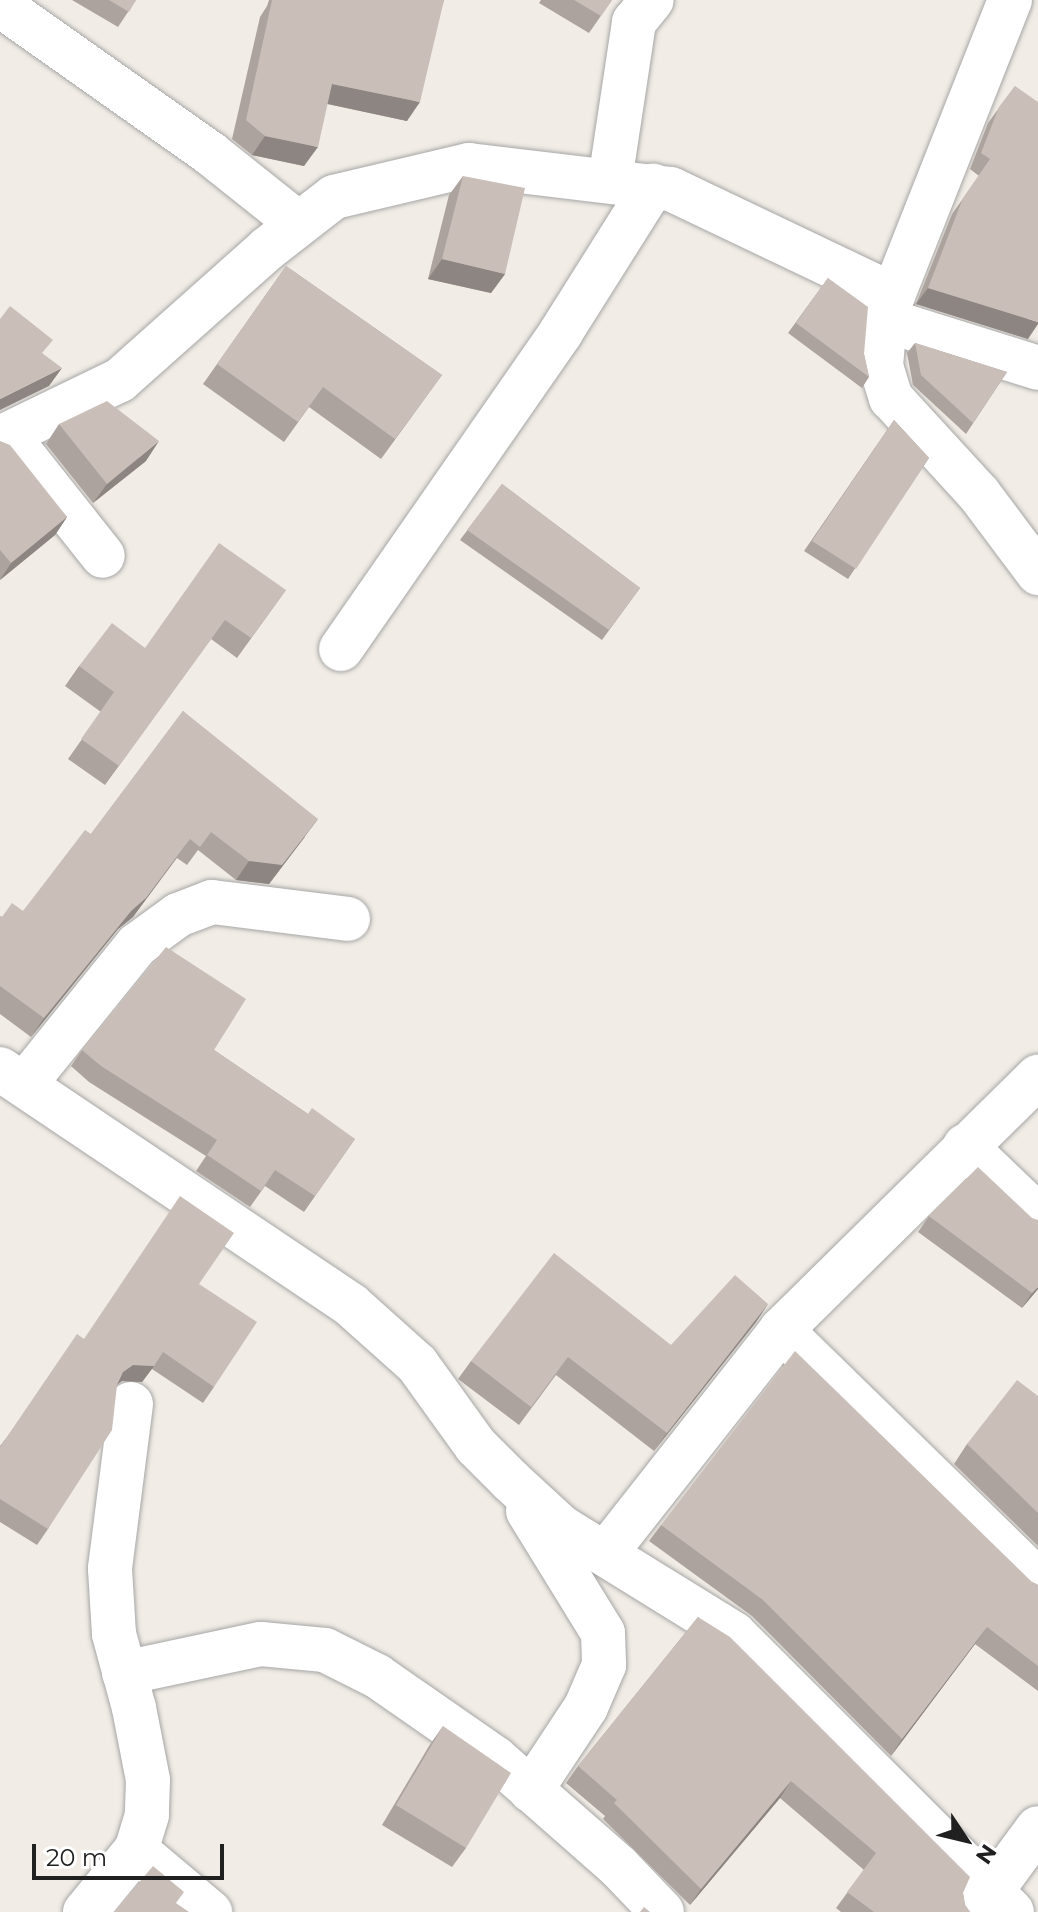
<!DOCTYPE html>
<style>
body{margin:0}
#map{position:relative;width:1038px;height:1912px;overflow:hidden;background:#f1ece5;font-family:Montserrat,sans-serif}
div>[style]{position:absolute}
.roads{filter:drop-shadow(0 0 2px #a7a7a7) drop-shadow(0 0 2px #a7a7a7)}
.minor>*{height:44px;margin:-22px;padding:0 22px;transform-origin:22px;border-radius:22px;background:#fff}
.wall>*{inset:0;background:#ada39e}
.shaded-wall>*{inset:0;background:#8d8581}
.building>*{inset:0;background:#c9beb8}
span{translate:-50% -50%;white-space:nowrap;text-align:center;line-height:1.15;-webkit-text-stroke:8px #fff;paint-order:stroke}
.north{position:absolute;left:926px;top:1800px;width:80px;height:80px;-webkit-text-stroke:6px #fff;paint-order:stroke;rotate:125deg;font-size:22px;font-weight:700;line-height:32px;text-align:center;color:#202020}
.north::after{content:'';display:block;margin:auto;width:28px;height:36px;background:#202020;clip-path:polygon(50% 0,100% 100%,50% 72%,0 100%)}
.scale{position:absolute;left:32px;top:1844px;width:192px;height:36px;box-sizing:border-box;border:4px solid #202020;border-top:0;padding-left:10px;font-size:24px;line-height:28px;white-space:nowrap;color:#202020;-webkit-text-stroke:6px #fff;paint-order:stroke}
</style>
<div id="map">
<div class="roads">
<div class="minor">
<div style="left:1010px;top:0;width:317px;rotate:111.6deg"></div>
<div style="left:893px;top:295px;width:26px;rotate:108deg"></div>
<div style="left:885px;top:320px;width:46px;rotate:95deg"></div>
<div style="left:881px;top:366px;width:34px;rotate:73deg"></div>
<div style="left:891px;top:398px;width:130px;rotate:47.5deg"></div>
<div style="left:979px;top:494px;width:99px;rotate:53.2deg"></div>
<div style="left:0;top:5px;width:258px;rotate:35.2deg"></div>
<div style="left:211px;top:154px;width:112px;rotate:38.5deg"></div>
<div style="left:610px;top:181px;width:161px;rotate:-81.4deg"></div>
<div style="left:634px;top:22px;width:28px;rotate:-51deg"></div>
<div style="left:885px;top:320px;width:160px;rotate:17.4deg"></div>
<div style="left:7px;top:435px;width:154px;rotate:51.6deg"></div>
<div style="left:0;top:438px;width:133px;rotate:-25.8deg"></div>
<div style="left:120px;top:380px;width:197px;rotate:-41.7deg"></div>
<div style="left:267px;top:249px;width:85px;rotate:-37.8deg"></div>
<div style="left:334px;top:197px;width:139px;rotate:-13.3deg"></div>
<div style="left:469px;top:165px;width:203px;rotate:6.8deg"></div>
<div style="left:671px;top:189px;width:246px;rotate:25.5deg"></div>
<div style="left:341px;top:649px;width:386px;rotate:-55.2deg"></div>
<div style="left:561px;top:332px;width:173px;rotate:-57.8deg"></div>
<div style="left:0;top:1069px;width:423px;rotate:33.9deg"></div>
<div style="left:351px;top:1305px;width:89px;rotate:41.8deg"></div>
<div style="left:417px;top:1364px;width:101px;rotate:54.3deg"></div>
<div style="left:476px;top:1446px;width:49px;rotate:45deg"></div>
<div style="left:511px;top:1481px;width:68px;rotate:42.6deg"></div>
<div style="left:561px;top:1527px;width:203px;rotate:31.7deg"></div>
<div style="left:734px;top:1634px;width:393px;rotate:45deg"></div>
<div style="left:24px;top:1085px;width:180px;rotate:-51.1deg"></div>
<div style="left:137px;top:945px;width:51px;rotate:-36.2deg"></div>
<div style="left:178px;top:915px;width:36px;rotate:-21deg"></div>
<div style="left:212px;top:902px;width:137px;rotate:7.1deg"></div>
<div style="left:965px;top:1146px;width:101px;rotate:43.8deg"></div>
<div style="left:781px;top:1330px;width:359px;rotate:44.3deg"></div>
<div style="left:131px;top:1404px;width:166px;rotate:97.3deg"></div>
<div style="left:110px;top:1569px;width:65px;rotate:86.5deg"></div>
<div style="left:114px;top:1634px;width:77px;rotate:74.9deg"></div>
<div style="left:134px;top:1708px;width:73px;rotate:79deg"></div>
<div style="left:148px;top:1780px;width:35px;rotate:92deg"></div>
<div style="left:147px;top:1815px;width:37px;rotate:107deg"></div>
<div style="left:528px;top:1511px;width:143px;rotate:58.4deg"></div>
<div style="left:603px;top:1633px;width:32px;rotate:88deg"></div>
<div style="left:604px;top:1665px;width:46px;rotate:113.2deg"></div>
<div style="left:586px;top:1707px;width:100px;rotate:123.5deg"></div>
<div style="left:605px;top:1554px;width:285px;rotate:-51.8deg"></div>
<div style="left:781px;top:1330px;width:361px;rotate:-44.6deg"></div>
<div style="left:124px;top:1673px;width:140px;rotate:-12deg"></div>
<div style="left:261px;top:1644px;width:64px;rotate:5.4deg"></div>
<div style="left:325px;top:1650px;width:58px;rotate:26.6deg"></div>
<div style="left:377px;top:1676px;width:144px;rotate:34.8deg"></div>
<div style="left:495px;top:1758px;width:165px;rotate:41.3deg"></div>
<div style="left:619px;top:1867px;width:62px;rotate:46.3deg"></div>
<div style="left:85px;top:1912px;width:80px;rotate:-50.6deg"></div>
<div style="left:136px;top:1850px;width:97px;rotate:40deg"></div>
<div style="left:976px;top:1912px;width:104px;rotate:-53.6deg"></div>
</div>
</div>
<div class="wall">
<div style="clip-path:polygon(72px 0,136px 0,118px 27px)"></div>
<div style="clip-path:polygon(269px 0,444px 0,407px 121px,327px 104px,304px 166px,252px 155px,232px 139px,260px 17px,267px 6px)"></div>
<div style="clip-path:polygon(541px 0,612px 0,589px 33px,539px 3px)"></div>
<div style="clip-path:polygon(1015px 86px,1028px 339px,916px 304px,952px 214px,979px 176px,970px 169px,988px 123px)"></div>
<div style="clip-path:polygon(463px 176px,505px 274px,491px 293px,428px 279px,449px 195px)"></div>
<div style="clip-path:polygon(286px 266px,442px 375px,381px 459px,309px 407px,284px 442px,203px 384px)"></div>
<div style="clip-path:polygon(828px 278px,864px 354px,869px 377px,862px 388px,788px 333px)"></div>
<div style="clip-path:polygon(915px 343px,1007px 372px,966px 434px,913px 385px,907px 353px)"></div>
<div style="clip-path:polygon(894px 420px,929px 458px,848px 579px,804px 551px)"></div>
<div style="clip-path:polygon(59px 424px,146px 461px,93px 503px,46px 444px)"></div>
<div style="clip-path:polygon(0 441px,67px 517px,55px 535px,0 580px)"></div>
<div style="clip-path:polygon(502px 484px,640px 588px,602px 640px,460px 540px)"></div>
<div style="clip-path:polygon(286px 590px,237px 658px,211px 639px,105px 785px,68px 759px,101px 712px,65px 686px,79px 666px,145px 648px)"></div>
<div style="clip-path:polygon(183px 711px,305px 837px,269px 884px,236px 880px,198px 850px,187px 865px,177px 858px,133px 917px,118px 929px,31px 1037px,0 1014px,0 916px,2px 917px,23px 911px,91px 834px)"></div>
<div style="clip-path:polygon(82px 1050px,214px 1050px,308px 1114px,355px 1139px,304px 1212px,265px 1186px,250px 1207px,196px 1171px,206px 1156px,89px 1082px,71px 1066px)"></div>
<div style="clip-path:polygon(929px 1216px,1038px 1289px,1022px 1308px,918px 1232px)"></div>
<div style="clip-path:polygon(199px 1284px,214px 1387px,203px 1403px,152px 1369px,142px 1382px,122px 1381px,118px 1384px,48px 1529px,37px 1545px,0 1522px,0 1446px,84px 1339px)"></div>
<div style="clip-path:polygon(768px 1304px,756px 1322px,654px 1451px,556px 1375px,519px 1425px,458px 1379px,471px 1361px,671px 1345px)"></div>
<div style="clip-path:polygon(1038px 1396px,1038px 1546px,954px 1464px,967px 1444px)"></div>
<div style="clip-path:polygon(661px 1525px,1032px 1582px,1038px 1585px,1038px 1691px,975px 1644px,891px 1756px,752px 1616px,649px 1541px)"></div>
<div style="clip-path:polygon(698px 1617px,963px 1893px,965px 1905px,970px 1912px,841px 1912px,836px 1908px,864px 1870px,780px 1798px,690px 1905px,603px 1819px,605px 1816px,566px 1783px,578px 1766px)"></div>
<div style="clip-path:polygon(443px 1726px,466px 1848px,452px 1867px,382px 1825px,429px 1746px)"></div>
</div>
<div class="shaded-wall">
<div style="clip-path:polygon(332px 84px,420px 102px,407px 121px,319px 102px)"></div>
<div style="clip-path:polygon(265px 136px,318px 147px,304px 166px,252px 155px)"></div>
<div style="clip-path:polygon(442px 259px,505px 274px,491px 293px,428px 279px)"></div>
<div style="clip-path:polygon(928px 288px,1038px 322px,1038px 324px,1028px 339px,916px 304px)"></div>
<div style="clip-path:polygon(62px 368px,49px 386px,0 410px,0 399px)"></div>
<div style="clip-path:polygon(159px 441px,146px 461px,93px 503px,107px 484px)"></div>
<div style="clip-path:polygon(67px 517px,55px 535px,0 580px,11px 563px)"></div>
<div style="clip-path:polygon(318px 819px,269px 884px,236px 880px,249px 861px)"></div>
<div style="clip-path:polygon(190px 839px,133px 917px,118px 929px,31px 1037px,44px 1018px)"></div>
<div style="clip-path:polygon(1038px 1287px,1038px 1289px,1022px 1308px,1032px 1293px)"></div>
<div style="clip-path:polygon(768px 1304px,756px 1322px,654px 1451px,667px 1433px)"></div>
<div style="clip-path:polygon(133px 1365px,154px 1366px,142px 1382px,122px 1381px,112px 1388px,123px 1372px)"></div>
<div style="clip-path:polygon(987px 1627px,975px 1644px,891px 1756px,902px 1739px)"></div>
<div style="clip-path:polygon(791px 1781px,780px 1798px,690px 1905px,701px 1889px)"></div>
</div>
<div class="building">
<div style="clip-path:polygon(109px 0,136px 0,129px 12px)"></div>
<div style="clip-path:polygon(272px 0,444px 0,420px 102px,332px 84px,318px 147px,265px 136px,246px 120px)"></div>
<div style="clip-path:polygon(574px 0,612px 0,601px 16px)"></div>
<div style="clip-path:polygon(1015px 86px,1038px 102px,1038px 322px,928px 288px,963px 198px,990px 159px,981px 153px,999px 107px)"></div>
<div style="clip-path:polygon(463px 176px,525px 188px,505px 274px,442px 259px)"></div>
<div style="clip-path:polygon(286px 266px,442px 375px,395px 439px,323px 387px,298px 422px,217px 364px)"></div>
<div style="clip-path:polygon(828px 278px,868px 307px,864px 354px,869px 377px,796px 323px)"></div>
<div style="clip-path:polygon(10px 306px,53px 340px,42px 353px,62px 368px,0 399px,0 319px)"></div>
<div style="clip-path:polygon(915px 343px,1007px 372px,973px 423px,921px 375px)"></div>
<div style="clip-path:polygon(107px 401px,159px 441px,107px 484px,59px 424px)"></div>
<div style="clip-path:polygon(894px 420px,929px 458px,856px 569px,812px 541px)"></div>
<div style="clip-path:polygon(0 441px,10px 445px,67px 517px,11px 563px,0 550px)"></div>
<div style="clip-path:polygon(502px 484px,640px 588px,609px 630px,467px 530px)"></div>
<div style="clip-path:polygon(219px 543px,286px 590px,251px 638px,225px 620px,119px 766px,81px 739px,114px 692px,79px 666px,112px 623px,145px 648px)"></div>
<div style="clip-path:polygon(183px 711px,318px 819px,282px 865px,249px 861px,211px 832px,200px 847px,190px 839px,146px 898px,131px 911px,44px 1018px,0 986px,0 916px,2px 917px,12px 903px,23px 911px,85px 830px,91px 834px)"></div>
<div style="clip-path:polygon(166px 947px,246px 999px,214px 1050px,308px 1114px,312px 1108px,355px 1139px,315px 1196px,275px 1170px,261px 1191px,207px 1155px,217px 1140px,101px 1066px,82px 1050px)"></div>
<div style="clip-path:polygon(978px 1167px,1032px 1218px,1038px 1220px,1038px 1287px,1032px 1293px,929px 1216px)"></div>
<div style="clip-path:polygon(180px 1196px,234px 1233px,199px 1284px,257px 1322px,214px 1387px,163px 1352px,154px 1366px,133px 1365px,123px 1372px,117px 1385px,112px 1430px,48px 1529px,0 1499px,0 1447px,77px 1334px,84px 1339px)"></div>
<div style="clip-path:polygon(554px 1253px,671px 1345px,735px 1275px,768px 1304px,667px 1433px,568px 1357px,531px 1407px,471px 1361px)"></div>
<div style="clip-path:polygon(795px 1351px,1032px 1582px,1038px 1585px,1038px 1666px,987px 1627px,902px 1739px,763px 1600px,661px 1525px)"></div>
<div style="clip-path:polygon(1017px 1380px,1038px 1396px,1038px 1513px,967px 1444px)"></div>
<div style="clip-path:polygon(698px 1617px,730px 1637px,970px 1877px,963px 1893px,965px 1905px,970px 1912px,874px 1912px,847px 1892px,876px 1853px,791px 1781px,701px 1889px,614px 1803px,617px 1800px,578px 1766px)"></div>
<div style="clip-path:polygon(443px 1726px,511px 1773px,466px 1848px,396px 1805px)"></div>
<div style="clip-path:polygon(153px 1866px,184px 1892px,176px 1903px,189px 1912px,114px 1912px)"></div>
<div style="clip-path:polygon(644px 1907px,650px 1912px,640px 1912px)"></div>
</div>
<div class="north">N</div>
<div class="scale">20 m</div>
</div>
